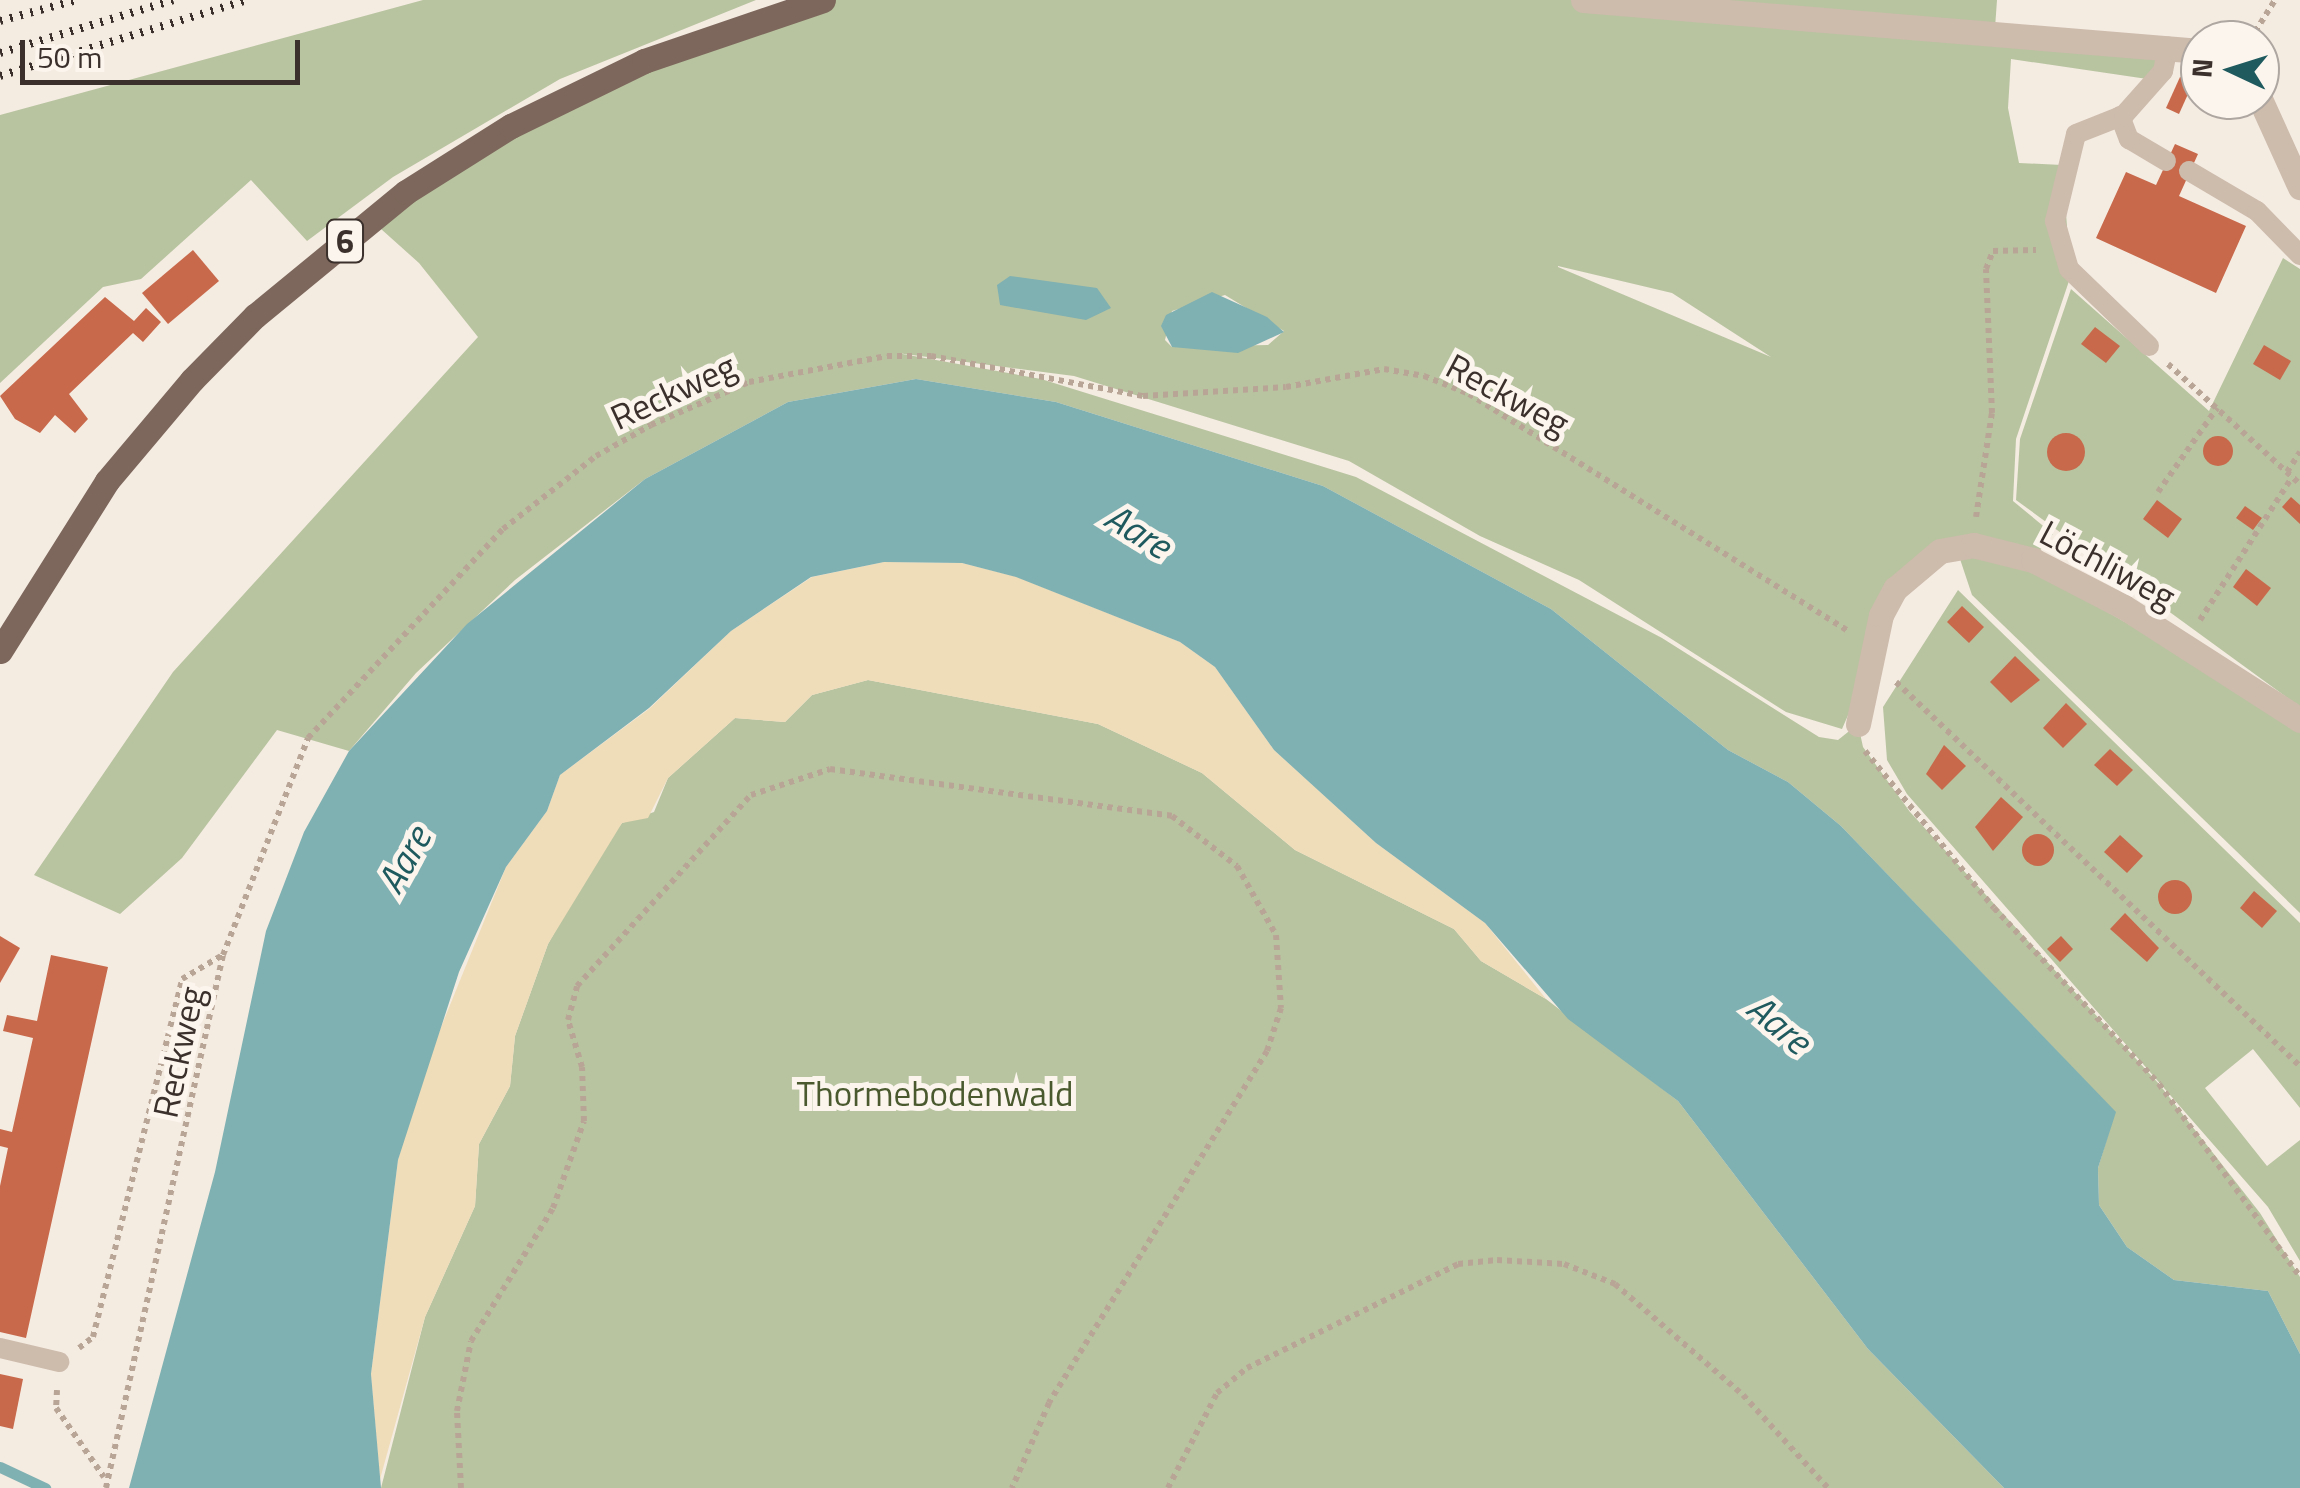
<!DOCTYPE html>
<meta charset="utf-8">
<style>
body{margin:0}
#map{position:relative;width:2300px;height:1488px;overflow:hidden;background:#f4ebe1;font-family:"Titillium Web",sans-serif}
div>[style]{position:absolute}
.green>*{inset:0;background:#b8c4a0}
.sand>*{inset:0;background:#efdcb8}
.water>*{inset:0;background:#7fb0b2}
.stream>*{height:11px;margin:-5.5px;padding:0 5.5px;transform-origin:5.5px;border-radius:5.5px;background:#7fb0b2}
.building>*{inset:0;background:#c8694b}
.round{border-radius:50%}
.path>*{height:6px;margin-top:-3px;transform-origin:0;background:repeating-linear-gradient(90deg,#b9a596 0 5px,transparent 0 10px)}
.service>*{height:20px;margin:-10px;padding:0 10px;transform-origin:10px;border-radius:10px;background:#cdbbac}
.minor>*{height:25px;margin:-12.5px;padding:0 12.5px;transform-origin:12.5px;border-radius:12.5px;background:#cdbbac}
.primary>*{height:25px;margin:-12.5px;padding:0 12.5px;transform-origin:12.5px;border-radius:12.5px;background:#7d675c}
.rail>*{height:8px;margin-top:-4px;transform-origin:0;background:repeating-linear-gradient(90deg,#3b302b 0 2.5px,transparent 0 10.5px)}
span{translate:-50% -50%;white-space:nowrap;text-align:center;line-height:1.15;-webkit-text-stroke:10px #fbf5ee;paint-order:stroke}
.shield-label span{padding:2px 8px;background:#fbf5ee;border:2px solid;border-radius:8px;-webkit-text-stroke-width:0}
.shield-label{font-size:32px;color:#3b302b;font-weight:700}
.street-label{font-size:35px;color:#3b302b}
.park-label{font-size:35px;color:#4a5a2e}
.water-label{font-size:38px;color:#1f5a5e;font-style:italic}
.north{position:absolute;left:2180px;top:20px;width:100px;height:100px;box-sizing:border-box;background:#fbf5ee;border:2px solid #aea6a0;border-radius:50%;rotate:274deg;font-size:28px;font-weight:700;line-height:40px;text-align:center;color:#3b302b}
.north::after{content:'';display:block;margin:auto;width:35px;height:45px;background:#1f5a5e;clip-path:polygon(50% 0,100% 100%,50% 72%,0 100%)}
.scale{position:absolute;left:20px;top:40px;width:280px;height:45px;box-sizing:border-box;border:5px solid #3b302b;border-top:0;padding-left:12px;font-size:30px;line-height:35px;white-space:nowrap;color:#3b302b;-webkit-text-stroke:8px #fbf5ee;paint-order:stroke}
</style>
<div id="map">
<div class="green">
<div style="clip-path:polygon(423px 0,756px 0,560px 79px,393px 177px,307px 241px,251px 180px,141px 279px,103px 287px,0 383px,0 115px)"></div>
<div style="clip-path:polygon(evenodd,830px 0,1997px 0,1995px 28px,2167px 49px,2154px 80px,2011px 59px,2008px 108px,2019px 163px,2062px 165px,2071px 275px,2016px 439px,2013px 501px,2053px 534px,2034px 558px,2005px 550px,1913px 566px,1842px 729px,1786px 712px,1579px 580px,1480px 536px,1349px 461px,1074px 376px,897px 353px,1041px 379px,1356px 477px,1662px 638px,1819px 737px,1838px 740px,1858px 724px,1863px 747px,1910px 812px,2159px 1084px,2260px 1213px,2300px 1277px,2300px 1354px,2268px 1291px,2174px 1280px,2127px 1247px,2099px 1205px,2098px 1168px,2115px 1112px,1841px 826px,1788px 782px,1728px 750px,1551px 609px,1323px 486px,1056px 402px,916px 379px,788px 402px,645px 479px,515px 580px,416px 673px,349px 751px,277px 730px,182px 858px,120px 914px,34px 875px,173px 672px,478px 337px,419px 263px,371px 220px,569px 99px,830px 0,1558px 266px,1672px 293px,1771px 357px,1558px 267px,1558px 266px,830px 0,1225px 295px,1284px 331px,1268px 345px,1172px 347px,1165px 340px,1172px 311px,1225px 295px)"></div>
<div style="clip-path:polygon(2283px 258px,2300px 269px,2300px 707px,2016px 500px,2020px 439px,2071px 289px,2209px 411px)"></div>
<div style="clip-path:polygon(1957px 550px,2005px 553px,2300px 723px,2300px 913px,1972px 595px)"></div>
<div style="clip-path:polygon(1958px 590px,2300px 923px,2300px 1108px,2253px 1049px,2205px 1088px,2267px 1166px,2300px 1140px,2300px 1261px,2268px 1207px,1907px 794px,1887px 760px,1883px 707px)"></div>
<div style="clip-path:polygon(868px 680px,1098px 724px,1202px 773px,1295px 850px,1454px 929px,1481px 961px,1546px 999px,1678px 1101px,1868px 1349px,2004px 1488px,381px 1488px,425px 1317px,475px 1206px,479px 1144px,510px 1086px,515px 1036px,548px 944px,600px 852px,622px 823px,654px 812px,668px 778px,735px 718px,785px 722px,812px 695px)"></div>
</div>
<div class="sand">
<div style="clip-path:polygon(884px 562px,962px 563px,1017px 577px,1180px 642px,1215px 667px,1274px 750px,1376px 843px,1485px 923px,1546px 999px,1481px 961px,1454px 929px,1295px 850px,1202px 773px,1098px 724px,868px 680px,812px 695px,785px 722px,735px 718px,668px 778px,648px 818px,622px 823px,548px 944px,515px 1036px,510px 1086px,479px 1144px,475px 1206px,425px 1317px,380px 1479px,371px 1374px,398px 1160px,416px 1089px,506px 867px,547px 811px,560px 775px,649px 709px,731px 631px,812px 577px)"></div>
</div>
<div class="water">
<div style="clip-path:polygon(1010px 276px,1097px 288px,1111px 308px,1086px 320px,1000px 305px,997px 285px)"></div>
<div style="clip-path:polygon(1212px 292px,1267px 317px,1284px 332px,1238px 353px,1172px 347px,1161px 326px,1166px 315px)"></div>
<div style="clip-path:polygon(916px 379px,1056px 402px,1323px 486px,1551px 609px,1728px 750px,1788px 782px,1841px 826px,2116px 1112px,2098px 1168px,2099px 1205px,2127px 1247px,2174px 1280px,2268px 1291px,2300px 1354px,2300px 1488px,2004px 1488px,1868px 1349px,1678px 1101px,1568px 1019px,1485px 923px,1376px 843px,1274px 750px,1215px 667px,1180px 642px,1016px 577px,962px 563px,884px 562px,811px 577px,731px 631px,649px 708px,560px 775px,547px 811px,506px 867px,459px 972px,398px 1160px,371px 1374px,381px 1488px,129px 1488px,215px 1172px,266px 931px,304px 832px,349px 751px,467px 624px,645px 479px,788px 402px)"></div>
</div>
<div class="stream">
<div style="left:0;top:1467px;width:50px;rotate:25deg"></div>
</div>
<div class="building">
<div style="clip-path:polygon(2180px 77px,2193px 83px,2179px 114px,2166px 108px)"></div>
<div style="clip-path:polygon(2175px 144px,2198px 154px,2179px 196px,2246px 226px,2216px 293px,2096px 238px,2126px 172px,2156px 185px)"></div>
<div style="clip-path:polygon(193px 250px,219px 281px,168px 324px,142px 293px)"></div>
<div style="clip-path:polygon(105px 297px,134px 321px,146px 308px,161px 322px,143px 342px,133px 333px,69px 394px,88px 419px,75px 433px,55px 415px,40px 433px,15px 419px,0 396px)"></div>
<div style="clip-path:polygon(2095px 327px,2120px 346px,2106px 363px,2081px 344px)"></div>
<div style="clip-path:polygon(2264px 345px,2291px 361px,2280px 380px,2253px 364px)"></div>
<div class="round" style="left:2047px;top:433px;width:38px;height:38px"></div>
<div class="round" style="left:2203px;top:436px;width:30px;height:30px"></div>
<div style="clip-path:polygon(2291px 497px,2300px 505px,2300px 524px,2282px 507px)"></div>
<div style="clip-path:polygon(2157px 500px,2182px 519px,2168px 538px,2143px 519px)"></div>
<div style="clip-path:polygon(2245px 506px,2262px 518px,2253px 530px,2236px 518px)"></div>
<div style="clip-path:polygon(2246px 569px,2271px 588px,2257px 606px,2233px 587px)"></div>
<div style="clip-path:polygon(1962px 606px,1984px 627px,1969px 643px,1947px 622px)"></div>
<div style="clip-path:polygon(2015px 656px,2040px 680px,2011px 703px,1990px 682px)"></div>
<div style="clip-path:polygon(2066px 703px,2087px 724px,2063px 748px,2043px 728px)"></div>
<div style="clip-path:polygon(1944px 745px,1966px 766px,1942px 790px,1926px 774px)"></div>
<div style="clip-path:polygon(2110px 749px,2133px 770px,2117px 786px,2094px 765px)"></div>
<div style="clip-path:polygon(2001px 797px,2023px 817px,1993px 851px,1975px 827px)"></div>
<div class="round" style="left:2022px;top:834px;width:32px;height:32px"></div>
<div style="clip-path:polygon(2120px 835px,2143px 856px,2127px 873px,2104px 852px)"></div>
<div class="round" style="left:2158px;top:880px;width:34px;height:34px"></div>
<div style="clip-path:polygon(2254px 891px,2277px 911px,2262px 928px,2240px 908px)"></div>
<div style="clip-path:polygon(2125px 913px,2159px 948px,2147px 962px,2110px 929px)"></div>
<div style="clip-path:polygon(0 936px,20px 948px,0 983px)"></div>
<div style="clip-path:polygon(2061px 936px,2073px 949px,2060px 962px,2047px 949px)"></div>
<div style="clip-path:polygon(51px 955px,108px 967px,26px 1338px,0 1332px,0 1186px,8px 1148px,0 1146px,0 1129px,12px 1132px,33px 1038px,3px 1031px,7px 1015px,37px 1021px)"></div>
<div style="clip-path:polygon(0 1374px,23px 1379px,13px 1429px,0 1426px)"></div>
</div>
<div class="path">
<div style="left:2250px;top:40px;width:47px;rotate:-58deg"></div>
<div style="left:2168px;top:364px;width:178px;rotate:42.3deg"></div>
<div style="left:2287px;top:472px;width:24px;rotate:-57deg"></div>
<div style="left:2158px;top:492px;width:103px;rotate:-54.9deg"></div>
<div style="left:1976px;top:517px;width:105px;rotate:-81.3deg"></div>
<div style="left:1992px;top:413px;width:144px;rotate:-92.4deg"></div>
<div style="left:1986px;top:269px;width:19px;rotate:-69deg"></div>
<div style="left:1993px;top:251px;width:43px;rotate:-1.3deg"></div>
<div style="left:2200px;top:620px;width:170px;rotate:-57.2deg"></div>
<div style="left:1896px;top:682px;width:557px;rotate:43.55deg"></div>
<div style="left:1865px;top:751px;width:203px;rotate:50.6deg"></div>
<div style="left:1994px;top:908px;width:241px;rotate:46.8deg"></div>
<div style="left:2159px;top:1084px;width:239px;rotate:53.8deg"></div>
<div style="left:79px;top:1348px;width:18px;rotate:-38deg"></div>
<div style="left:93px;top:1337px;width:369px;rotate:-76deg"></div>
<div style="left:182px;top:979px;width:45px;rotate:-30.5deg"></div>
<div style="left:57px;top:1390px;width:18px;rotate:93deg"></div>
<div style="left:56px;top:1408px;width:84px;rotate:55.2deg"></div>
<div style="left:106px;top:1488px;width:546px;rotate:-77.62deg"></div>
<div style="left:223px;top:955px;width:233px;rotate:-68.6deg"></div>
<div style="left:308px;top:738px;width:286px;rotate:-47deg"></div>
<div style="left:503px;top:529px;width:118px;rotate:-38.1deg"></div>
<div style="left:596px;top:456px;width:63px;rotate:-29.4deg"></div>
<div style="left:651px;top:425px;width:107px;rotate:-23.7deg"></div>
<div style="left:749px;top:382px;width:140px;rotate:-10.7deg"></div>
<div style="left:887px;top:356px;width:44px"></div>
<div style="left:931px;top:356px;width:216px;rotate:10.7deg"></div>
<div style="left:1143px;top:396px;width:143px;rotate:-3.6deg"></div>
<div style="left:1286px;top:387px;width:100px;rotate:-10.4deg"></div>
<div style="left:1384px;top:369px;width:41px;rotate:9.9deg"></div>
<div style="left:1424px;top:376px;width:48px;rotate:21.8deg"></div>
<div style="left:1469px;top:394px;width:446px;rotate:32deg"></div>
<div style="left:461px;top:1488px;width:77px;rotate:-93deg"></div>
<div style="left:457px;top:1411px;width:71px;rotate:-78.7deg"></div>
<div style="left:471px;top:1341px;width:156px;rotate:-58.3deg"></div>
<div style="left:553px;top:1208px;width:92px;rotate:-70.4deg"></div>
<div style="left:584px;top:1121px;width:54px;rotate:-92.1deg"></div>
<div style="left:582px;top:1067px;width:49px;rotate:-106.6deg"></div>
<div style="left:568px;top:1020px;width:35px;rotate:-75deg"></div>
<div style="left:577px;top:986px;width:258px;rotate:-47.7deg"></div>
<div style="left:751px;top:795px;width:83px;rotate:-18.2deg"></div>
<div style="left:830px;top:769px;width:345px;rotate:7.8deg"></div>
<div style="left:1172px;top:816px;width:82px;rotate:37.6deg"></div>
<div style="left:1237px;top:866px;width:79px;rotate:60.5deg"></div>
<div style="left:1276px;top:935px;width:73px;rotate:86.1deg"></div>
<div style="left:1281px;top:1008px;width:45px;rotate:108deg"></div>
<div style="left:1267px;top:1051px;width:414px;rotate:121.8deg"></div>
<div style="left:1049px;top:1403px;width:93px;rotate:113.5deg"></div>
<div style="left:1168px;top:1488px;width:107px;rotate:-62.7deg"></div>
<div style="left:1217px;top:1393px;width:39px;rotate:-40deg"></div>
<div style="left:1247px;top:1368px;width:235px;rotate:-26.2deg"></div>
<div style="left:1458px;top:1264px;width:39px;rotate:-6deg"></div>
<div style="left:1497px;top:1260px;width:67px;rotate:3.4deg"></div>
<div style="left:1564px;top:1264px;width:55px;rotate:21.4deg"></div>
<div style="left:1615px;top:1284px;width:169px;rotate:40.9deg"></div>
<div style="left:1743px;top:1395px;width:126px;rotate:47.6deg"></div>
</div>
<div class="service">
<div style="left:2120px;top:116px;width:25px;rotate:69deg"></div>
<div style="left:2129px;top:139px;width:43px;rotate:30.7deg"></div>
<div style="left:2189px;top:171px;width:79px;rotate:30.5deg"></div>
<div style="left:2257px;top:211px;width:62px;rotate:45.7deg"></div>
<div style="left:2149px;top:346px;width:111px;rotate:-136.1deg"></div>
<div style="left:2069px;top:269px;width:50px;rotate:-106.3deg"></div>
<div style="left:2055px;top:221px;width:89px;rotate:-76.4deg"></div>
<div style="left:2076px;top:134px;width:52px;rotate:-21.6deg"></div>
<div style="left:2124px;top:115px;width:59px;rotate:-48.4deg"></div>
<div style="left:2163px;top:71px;width:25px;rotate:-78deg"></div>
<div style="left:0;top:1348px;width:61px;rotate:13.3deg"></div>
</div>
<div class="minor">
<div style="left:1583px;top:0;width:619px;rotate:4.73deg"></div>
<div style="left:2260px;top:99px;width:97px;rotate:65.6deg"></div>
<div style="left:1858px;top:724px;width:111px;rotate:-78.1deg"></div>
<div style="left:1881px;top:615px;width:30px;rotate:-62deg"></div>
<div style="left:1895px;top:589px;width:59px;rotate:-40.2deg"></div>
<div style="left:1940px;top:551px;width:34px;rotate:-10deg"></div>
<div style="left:1973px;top:545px;width:62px;rotate:14deg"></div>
<div style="left:2033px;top:560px;width:102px;rotate:27.3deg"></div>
<div style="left:2124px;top:607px;width:209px;rotate:32.7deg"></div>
</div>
<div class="primary">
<div style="left:0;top:651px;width:201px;rotate:-57.8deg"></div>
<div style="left:107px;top:481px;width:132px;rotate:-49.9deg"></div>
<div style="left:192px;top:380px;width:90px;rotate:-45.5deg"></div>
<div style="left:255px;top:316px;width:195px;rotate:-39.4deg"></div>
<div style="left:406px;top:192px;width:124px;rotate:-32.2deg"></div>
<div style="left:511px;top:126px;width:148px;rotate:-26deg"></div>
<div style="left:644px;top:61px;width:189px;rotate:-18.8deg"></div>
</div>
<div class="rail">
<div style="left:0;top:21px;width:80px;rotate:-15.3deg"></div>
<div style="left:0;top:53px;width:181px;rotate:-17deg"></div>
<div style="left:0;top:76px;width:258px;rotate:-17.1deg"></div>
</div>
<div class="shield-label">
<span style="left:345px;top:241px">6</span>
</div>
<div class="street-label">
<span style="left:673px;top:391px;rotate:-25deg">Reckweg</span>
<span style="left:1508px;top:394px;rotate:28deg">Reckweg</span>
<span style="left:2108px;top:564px;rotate:28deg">Löchliweg</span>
<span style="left:178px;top:1052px;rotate:-78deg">Reckweg</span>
</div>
<div class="park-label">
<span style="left:935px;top:1093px">Thormebodenwald</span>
</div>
<div class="water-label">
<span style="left:1138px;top:531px;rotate:32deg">Aare</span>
<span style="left:404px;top:860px;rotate:-61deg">Aare</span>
<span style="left:1779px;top:1024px;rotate:40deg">Aare</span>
</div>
<div class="north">N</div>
<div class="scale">50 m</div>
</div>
